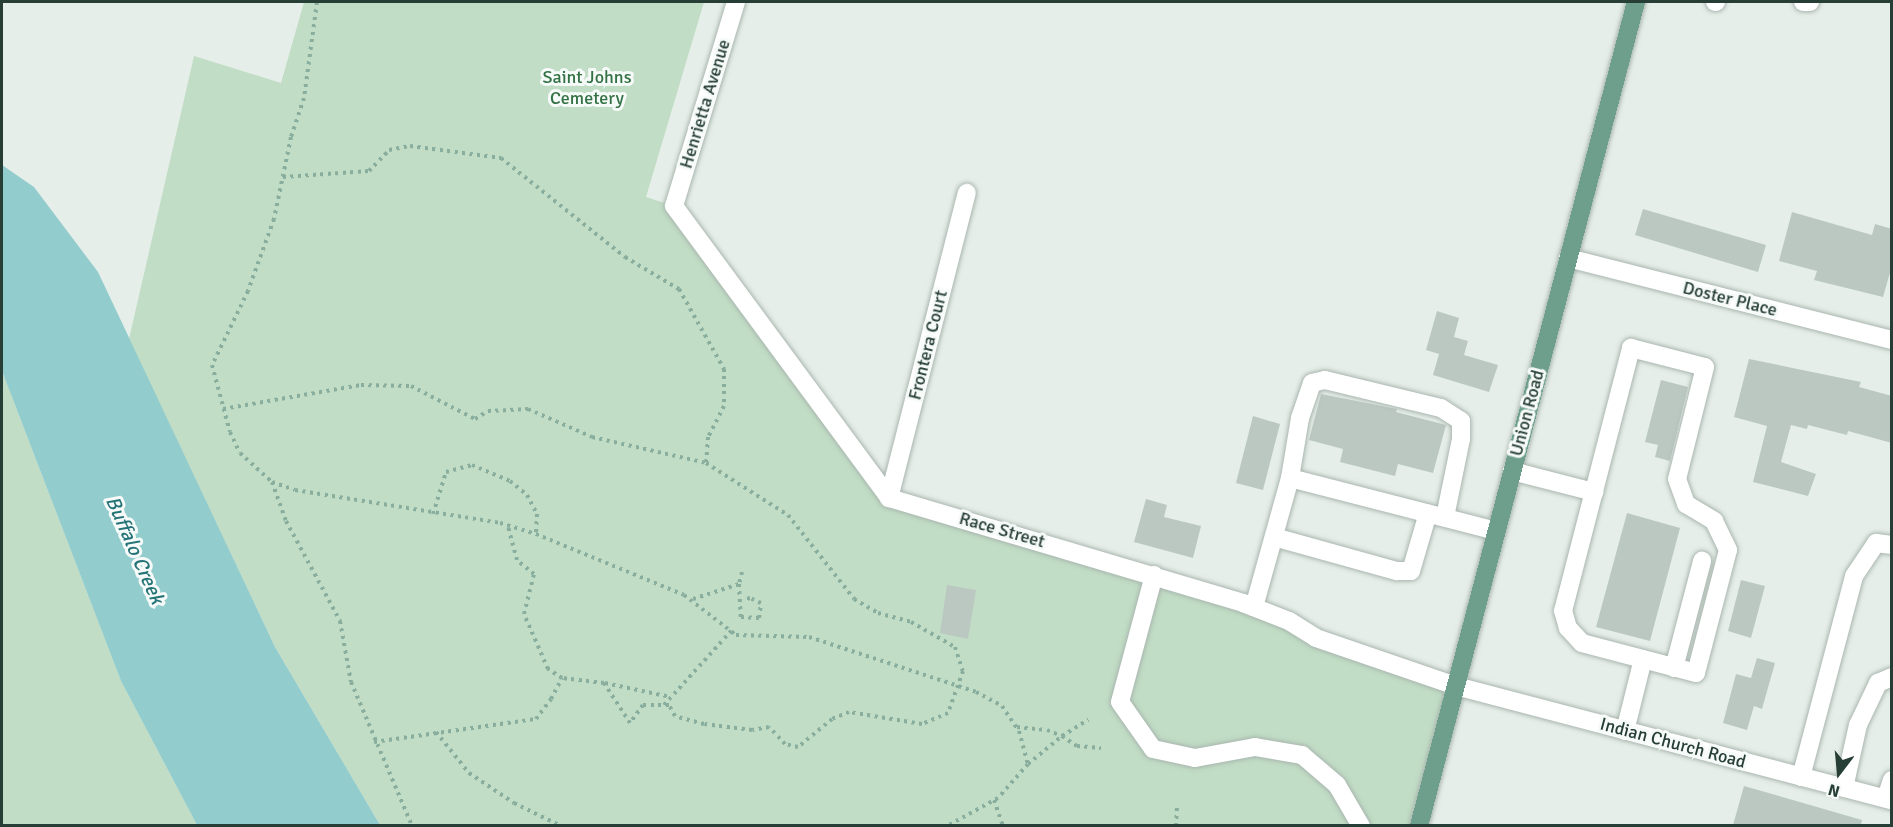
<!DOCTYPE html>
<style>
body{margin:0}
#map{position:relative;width:1893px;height:827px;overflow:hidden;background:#e6eee9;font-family:Signika,sans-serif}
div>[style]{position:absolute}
.green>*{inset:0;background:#c1ddc5}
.water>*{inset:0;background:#93cccd}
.building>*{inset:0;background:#bbc8c2}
.path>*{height:4px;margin-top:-2px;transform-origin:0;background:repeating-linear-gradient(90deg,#89ae9e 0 3px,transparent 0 7.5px)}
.roads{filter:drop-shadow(0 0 2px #a9b6af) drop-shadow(0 0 2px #a9b6af)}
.minor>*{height:18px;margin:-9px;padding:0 9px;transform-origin:9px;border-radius:9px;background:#fff}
.major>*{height:18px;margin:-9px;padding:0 9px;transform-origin:9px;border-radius:9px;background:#6e9f8d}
span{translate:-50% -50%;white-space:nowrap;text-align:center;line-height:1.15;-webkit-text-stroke:6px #f6faf8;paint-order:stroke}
.park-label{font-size:18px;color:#337244}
.street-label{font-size:18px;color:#263e35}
.water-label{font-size:20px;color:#247376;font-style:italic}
.frame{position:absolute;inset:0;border:3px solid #263e35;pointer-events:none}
.north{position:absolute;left:1809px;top:743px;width:60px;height:60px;-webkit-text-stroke:4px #f6faf8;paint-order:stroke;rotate:196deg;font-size:16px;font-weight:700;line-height:24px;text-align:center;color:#263e35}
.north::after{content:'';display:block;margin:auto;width:21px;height:27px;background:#263e35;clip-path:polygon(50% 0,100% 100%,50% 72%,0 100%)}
</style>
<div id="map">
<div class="green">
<div style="clip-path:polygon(304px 2px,704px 2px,646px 197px,674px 206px,889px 498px,1041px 540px,1456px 686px,1418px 825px,380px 825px,275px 647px,129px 339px,194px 56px,281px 83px)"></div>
<div style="clip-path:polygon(2px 371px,121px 681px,197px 825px,2px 825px)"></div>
</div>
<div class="water">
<div style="clip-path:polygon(2px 165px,34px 187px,98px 272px,275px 647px,380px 825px,197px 825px,121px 681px,2px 371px)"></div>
</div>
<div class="building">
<div style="clip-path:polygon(1643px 209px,1766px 245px,1758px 272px,1635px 235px)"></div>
<div style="clip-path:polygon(1792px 212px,1872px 235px,1875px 224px,1892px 229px,1892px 266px,1883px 297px,1814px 280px,1817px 271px,1779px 261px)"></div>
<div style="clip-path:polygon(1437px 311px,1459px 318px,1454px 337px,1468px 341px,1464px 355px,1498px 365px,1489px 392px,1433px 375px,1439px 354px,1426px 350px)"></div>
<div style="clip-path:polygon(1749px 359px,1861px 382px,1859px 387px,1892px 396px,1892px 443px,1848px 431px,1847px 435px,1808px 425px,1807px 429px,1791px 425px,1781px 462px,1816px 474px,1808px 496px,1753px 482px,1767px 426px,1734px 417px)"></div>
<div style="clip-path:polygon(1661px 380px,1688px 387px,1670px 461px,1655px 457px,1658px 445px,1645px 442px)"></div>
<div style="clip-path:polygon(1321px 394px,1397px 409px,1396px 412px,1446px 425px,1433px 473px,1398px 464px,1395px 476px,1340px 462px,1343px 449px,1309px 440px)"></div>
<div style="clip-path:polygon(1253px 416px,1280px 424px,1263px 490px,1236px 483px)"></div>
<div style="clip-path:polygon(1146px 499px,1167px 505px,1164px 517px,1201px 526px,1193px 558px,1134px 542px)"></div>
<div style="clip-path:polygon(1627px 513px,1680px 528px,1650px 641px,1596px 627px)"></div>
<div style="clip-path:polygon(1741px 580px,1765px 586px,1751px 638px,1728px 631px)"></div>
<div style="clip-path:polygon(947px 585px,976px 590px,968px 639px,940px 633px)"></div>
<div style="clip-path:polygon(1757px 658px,1775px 663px,1762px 709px,1754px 706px,1747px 730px,1723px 723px,1736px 674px,1751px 678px)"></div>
<div style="clip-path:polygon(1744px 786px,1862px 820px,1861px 825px,1733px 825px)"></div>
</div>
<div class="path">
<div style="left:317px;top:2px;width:97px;rotate:97.7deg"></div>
<div style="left:304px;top:98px;width:41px;rotate:108.4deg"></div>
<div style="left:291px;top:137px;width:84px;rotate:101.7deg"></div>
<div style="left:274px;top:219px;width:77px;rotate:109.9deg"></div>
<div style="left:248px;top:291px;width:82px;rotate:115.9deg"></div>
<div style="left:212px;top:365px;width:69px;rotate:75deg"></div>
<div style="left:230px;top:432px;width:23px;rotate:65deg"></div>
<div style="left:240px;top:453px;width:43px;rotate:42.2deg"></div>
<div style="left:272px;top:482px;width:24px;rotate:19deg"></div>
<div style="left:295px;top:490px;width:208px;rotate:9.1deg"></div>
<div style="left:500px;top:523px;width:38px;rotate:17deg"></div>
<div style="left:536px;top:534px;width:160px;rotate:22.4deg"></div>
<div style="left:684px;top:595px;width:66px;rotate:37.6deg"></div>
<div style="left:736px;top:635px;width:73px;rotate:1.6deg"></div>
<div style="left:809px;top:637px;width:176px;rotate:18.2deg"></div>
<div style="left:976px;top:692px;width:30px;rotate:28deg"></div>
<div style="left:1002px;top:706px;width:30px;rotate:56deg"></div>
<div style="left:1019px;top:731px;width:34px;rotate:75deg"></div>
<div style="left:1028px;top:764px;width:45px;rotate:131.4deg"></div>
<div style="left:998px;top:798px;width:58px;rotate:151.2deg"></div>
<div style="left:283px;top:177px;width:86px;rotate:-4deg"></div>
<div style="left:369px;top:171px;width:29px;rotate:-46deg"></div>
<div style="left:389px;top:150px;width:21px;rotate:-11deg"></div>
<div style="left:410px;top:146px;width:92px;rotate:7.5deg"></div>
<div style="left:501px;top:158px;width:159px;rotate:38.6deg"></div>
<div style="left:625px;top:257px;width:63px;rotate:30.7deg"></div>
<div style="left:679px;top:289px;width:92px;rotate:60.6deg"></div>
<div style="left:724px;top:369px;width:37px;rotate:90deg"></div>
<div style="left:724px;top:406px;width:35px;rotate:117deg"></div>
<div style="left:708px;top:437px;width:26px;rotate:94deg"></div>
<div style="left:223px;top:409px;width:140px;rotate:-9.9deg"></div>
<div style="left:361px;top:385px;width:50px;rotate:1.1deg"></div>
<div style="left:411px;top:386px;width:72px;rotate:27.3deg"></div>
<div style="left:475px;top:419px;width:15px;rotate:-32deg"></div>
<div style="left:488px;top:411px;width:40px;rotate:-2.9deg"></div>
<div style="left:528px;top:409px;width:70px;rotate:23.6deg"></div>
<div style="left:592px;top:437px;width:117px;rotate:12.8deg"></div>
<div style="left:706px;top:463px;width:97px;rotate:32.4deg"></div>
<div style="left:788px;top:515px;width:107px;rotate:51.8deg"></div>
<div style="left:854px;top:599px;width:28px;rotate:30deg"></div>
<div style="left:878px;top:613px;width:34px;rotate:15deg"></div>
<div style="left:911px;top:622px;width:51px;rotate:29.6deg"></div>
<div style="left:955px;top:647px;width:25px;rotate:72deg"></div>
<div style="left:963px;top:671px;width:45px;rotate:109.7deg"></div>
<div style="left:948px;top:713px;width:28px;rotate:157deg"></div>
<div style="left:922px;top:724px;width:74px;rotate:-170.7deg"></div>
<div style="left:849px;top:712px;width:18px;rotate:158deg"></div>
<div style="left:832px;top:719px;width:44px;rotate:140.5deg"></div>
<div style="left:798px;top:747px;width:13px;rotate:-167deg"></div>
<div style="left:785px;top:744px;width:23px;rotate:-133deg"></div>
<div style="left:769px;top:727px;width:17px;rotate:170deg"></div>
<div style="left:752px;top:730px;width:48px;rotate:-172.9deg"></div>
<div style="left:704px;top:724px;width:30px;rotate:-165deg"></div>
<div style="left:675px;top:716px;width:13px;rotate:-119deg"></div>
<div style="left:669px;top:705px;width:26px;rotate:180deg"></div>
<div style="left:643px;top:705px;width:22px;rotate:126deg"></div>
<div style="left:630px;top:723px;width:48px;rotate:-123deg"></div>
<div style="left:604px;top:683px;width:42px;rotate:-173.2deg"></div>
<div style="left:272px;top:482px;width:41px;rotate:70.3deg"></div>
<div style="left:286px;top:521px;width:114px;rotate:61.6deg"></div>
<div style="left:340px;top:621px;width:62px;rotate:79.8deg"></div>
<div style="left:351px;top:682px;width:156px;rotate:67deg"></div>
<div style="left:433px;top:514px;width:44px;rotate:-72.8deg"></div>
<div style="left:446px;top:472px;width:27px;rotate:-15deg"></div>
<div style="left:472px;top:465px;width:41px;rotate:22.8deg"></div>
<div style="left:510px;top:481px;width:22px;rotate:39deg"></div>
<div style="left:527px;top:495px;width:21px;rotate:62deg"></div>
<div style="left:537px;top:514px;width:20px;rotate:93deg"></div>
<div style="left:742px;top:572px;width:12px;rotate:104deg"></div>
<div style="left:739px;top:584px;width:33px;rotate:87deg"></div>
<div style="left:741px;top:617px;width:18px;rotate:3deg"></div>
<div style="left:759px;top:618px;width:15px;rotate:-82deg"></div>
<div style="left:761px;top:603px;width:12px;rotate:-156deg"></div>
<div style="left:750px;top:598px;width:7px;rotate:164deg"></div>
<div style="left:693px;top:599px;width:48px;rotate:-18.1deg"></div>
<div style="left:605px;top:683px;width:67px;rotate:12deg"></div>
<div style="left:664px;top:705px;width:101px;rotate:-47.8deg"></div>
<div style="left:1017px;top:727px;width:30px;rotate:6deg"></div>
<div style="left:1047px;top:730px;width:16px;rotate:22deg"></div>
<div style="left:1062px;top:736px;width:31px;rotate:-32deg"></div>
<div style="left:436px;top:732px;width:53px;rotate:51.2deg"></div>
<div style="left:469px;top:773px;width:54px;rotate:33.7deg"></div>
<div style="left:514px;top:803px;width:52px;rotate:26.1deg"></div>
<div style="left:374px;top:742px;width:164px;rotate:-8.1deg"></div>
<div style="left:536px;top:719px;width:25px;rotate:-53deg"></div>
<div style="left:551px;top:699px;width:24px;rotate:-62deg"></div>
<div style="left:562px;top:678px;width:17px;rotate:-147deg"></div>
<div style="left:548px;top:669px;width:60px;rotate:-113.6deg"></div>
<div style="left:524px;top:614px;width:41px;rotate:-76deg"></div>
<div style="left:534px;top:574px;width:22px;rotate:-141deg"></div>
<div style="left:517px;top:560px;width:35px;rotate:-105deg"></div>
<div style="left:1028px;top:764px;width:44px;rotate:-39.5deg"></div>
<div style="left:1062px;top:736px;width:18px;rotate:34deg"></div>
<div style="left:1077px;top:746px;width:24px;rotate:5deg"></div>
<div style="left:994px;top:800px;width:28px;rotate:71deg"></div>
<div style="left:1176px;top:826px;width:21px;rotate:-87deg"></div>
</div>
<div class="roads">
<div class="minor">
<div style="left:736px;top:2px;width:213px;rotate:106.9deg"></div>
<div style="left:674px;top:206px;width:363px;rotate:53.6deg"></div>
<div style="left:889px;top:498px;width:369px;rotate:16.5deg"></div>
<div style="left:1243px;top:603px;width:49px;rotate:21.4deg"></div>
<div style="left:1289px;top:621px;width:32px;rotate:32deg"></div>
<div style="left:1316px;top:638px;width:148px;rotate:18.9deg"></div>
<div style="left:1456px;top:686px;width:451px;rotate:14.7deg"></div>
<div style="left:1715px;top:2px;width:1px"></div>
<div style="left:1803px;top:2px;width:7px"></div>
<div style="left:1568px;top:258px;width:334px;rotate:14.2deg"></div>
<div style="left:1631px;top:348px;width:76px;rotate:14.4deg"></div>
<div style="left:1705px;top:367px;width:115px;rotate:104deg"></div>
<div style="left:1677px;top:479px;width:27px;rotate:70deg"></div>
<div style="left:1686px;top:504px;width:33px;rotate:31deg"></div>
<div style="left:1714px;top:521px;width:32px;rotate:64deg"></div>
<div style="left:1728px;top:550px;width:127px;rotate:104.6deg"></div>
<div style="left:1696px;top:673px;width:118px;rotate:-165.3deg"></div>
<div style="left:1582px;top:643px;width:21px;rotate:-133deg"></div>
<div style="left:1568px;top:628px;width:18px;rotate:-106deg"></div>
<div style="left:1563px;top:611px;width:272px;rotate:-75.5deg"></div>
<div style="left:1512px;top:471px;width:85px;rotate:14.4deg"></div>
<div style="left:1290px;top:478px;width:61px;rotate:-80.5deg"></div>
<div style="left:1300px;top:418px;width:37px;rotate:-71deg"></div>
<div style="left:1312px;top:383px;width:13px;rotate:-13deg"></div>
<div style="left:1325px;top:380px;width:119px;rotate:13.6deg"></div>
<div style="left:1441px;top:408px;width:24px;rotate:33deg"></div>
<div style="left:1461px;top:421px;width:18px;rotate:90deg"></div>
<div style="left:1461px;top:439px;width:80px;rotate:101.6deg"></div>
<div style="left:889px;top:498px;width:315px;rotate:-75.7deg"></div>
<div style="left:1274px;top:537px;width:128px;rotate:15.5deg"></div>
<div style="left:1397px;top:571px;width:14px"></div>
<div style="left:1411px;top:571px;width:60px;rotate:-73.7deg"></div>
<div style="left:1154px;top:575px;width:131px;rotate:105deg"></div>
<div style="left:1120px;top:702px;width:57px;rotate:54.9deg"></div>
<div style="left:1153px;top:749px;width:43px;rotate:12.1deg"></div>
<div style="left:1195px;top:758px;width:61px;rotate:-10.4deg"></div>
<div style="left:1255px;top:747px;width:48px;rotate:9.7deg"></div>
<div style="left:1302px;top:755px;width:46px;rotate:40.6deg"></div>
<div style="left:1337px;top:785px;width:48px;rotate:59.7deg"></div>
<div style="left:1254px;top:607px;width:134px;rotate:-74.4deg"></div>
<div style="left:1290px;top:478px;width:213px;rotate:14.4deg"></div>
<div style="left:1674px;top:668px;width:111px;rotate:-75.3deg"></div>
<div style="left:1625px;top:731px;width:74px;rotate:-76deg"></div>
<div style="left:1801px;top:777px;width:208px;rotate:-75.2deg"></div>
<div style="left:1854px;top:576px;width:40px;rotate:-56deg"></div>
<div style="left:1876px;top:543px;width:16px;rotate:7deg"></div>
<div style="left:1844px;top:788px;width:65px;rotate:-77.5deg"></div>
<div style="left:1858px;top:725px;width:47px;rotate:-64.5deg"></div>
<div style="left:1878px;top:683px;width:15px;rotate:-23deg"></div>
<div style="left:1886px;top:798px;width:19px;rotate:-72deg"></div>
</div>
<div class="major">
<div style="left:1419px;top:826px;width:852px;rotate:-75.25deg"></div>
</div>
</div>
<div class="park-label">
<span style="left:587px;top:88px">Saint Johns<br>Cemetery</span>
</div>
<div class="street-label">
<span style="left:705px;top:104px;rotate:-73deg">Henrietta Avenue</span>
<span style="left:1730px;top:299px;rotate:14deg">Doster Place</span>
<span style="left:928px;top:345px;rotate:-76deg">Frontera Court</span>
<span style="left:1527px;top:413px;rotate:-75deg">Union Road</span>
<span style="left:1002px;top:530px;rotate:16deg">Race Street</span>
<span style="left:1673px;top:743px;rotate:15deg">Indian Church Road</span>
</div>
<div class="water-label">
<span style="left:135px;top:550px;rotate:66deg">Buffalo Creek</span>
</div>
<div class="frame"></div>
<div class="north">N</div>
</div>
